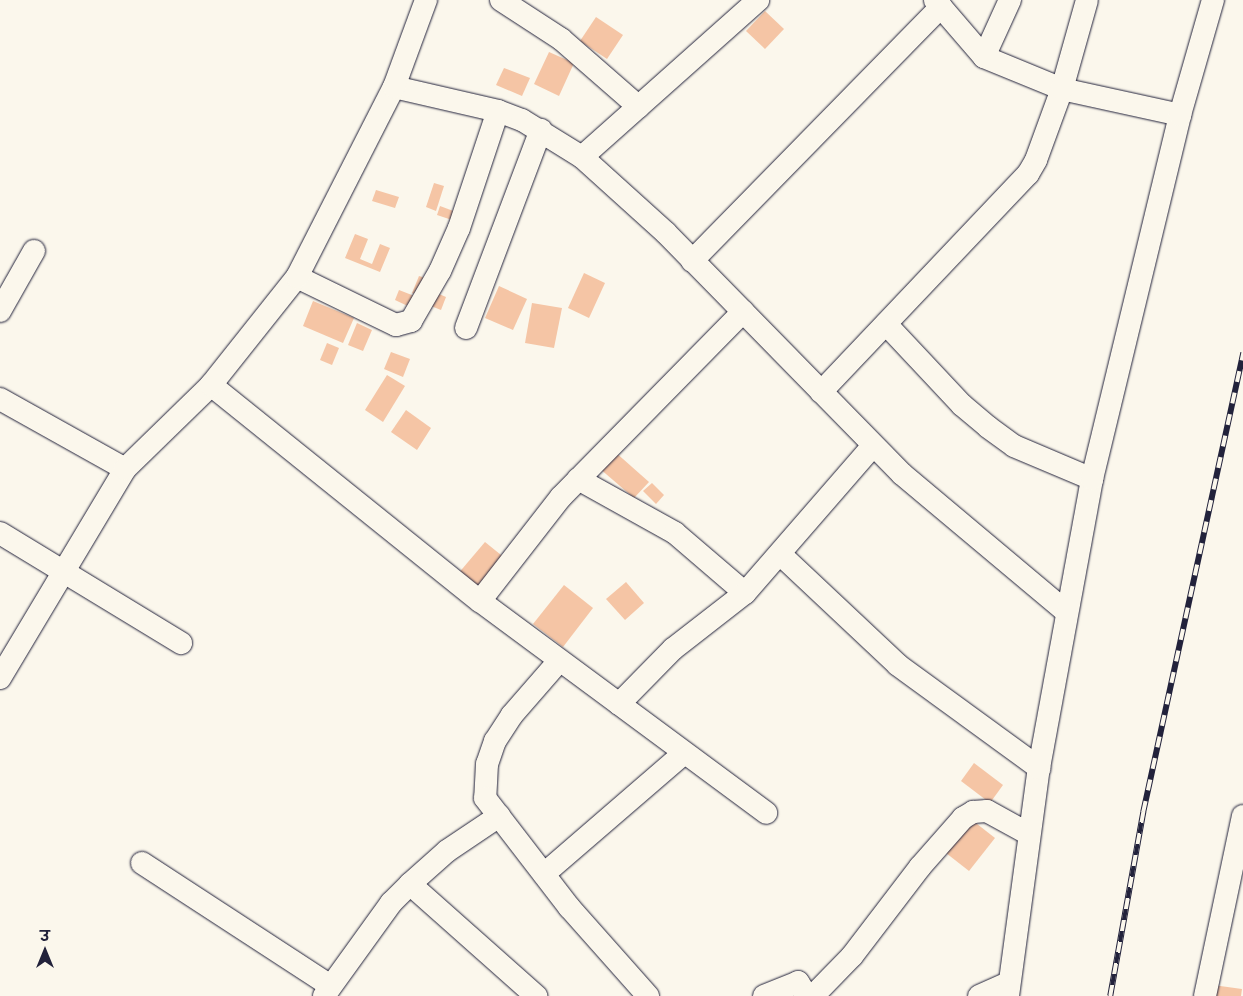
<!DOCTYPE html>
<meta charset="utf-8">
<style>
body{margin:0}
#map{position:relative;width:1243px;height:996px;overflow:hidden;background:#fbf7ec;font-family:"Patrick Hand","Playpen Sans Deva",sans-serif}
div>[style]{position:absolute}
.building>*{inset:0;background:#f5c5a5}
.roads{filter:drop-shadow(0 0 1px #22223b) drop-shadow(0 0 1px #22223b)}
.street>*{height:22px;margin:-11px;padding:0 11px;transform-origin:11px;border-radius:11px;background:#fbf7ec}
.rail>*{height:5.5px;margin-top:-2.75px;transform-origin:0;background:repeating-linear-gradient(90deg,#fbf7ec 0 11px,#22223b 0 22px);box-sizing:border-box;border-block:1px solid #22223b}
span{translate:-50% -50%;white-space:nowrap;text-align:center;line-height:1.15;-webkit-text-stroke:4px #fbf7ec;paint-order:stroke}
.north{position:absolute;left:20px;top:926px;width:50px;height:50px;-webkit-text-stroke:4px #fbf7ec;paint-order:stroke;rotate:0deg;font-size:14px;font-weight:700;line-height:20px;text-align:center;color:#22223b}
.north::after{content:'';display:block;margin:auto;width:18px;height:22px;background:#22223b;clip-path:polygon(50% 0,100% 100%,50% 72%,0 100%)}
</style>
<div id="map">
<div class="building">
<div style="clip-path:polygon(765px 11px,784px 29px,765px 49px,746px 31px)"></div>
<div style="clip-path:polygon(596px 17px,623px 35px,607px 59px,580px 41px)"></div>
<div style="clip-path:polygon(549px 52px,574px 63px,559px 96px,534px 84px)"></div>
<div style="clip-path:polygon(504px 68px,530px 78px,522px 96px,496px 85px)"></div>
<div style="clip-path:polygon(434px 183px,444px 186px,436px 211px,426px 207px)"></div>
<div style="clip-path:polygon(376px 190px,399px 197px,395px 208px,372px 201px)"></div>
<div style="clip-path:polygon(440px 206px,456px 212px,452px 220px,437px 215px)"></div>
<div style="clip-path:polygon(355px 234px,368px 239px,360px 259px,372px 264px,380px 244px,390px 248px,380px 272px,345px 258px)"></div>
<div style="clip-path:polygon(584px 273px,605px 283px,589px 318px,568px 308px)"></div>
<div style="clip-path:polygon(419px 276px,429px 279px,421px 297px,412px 293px)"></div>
<div style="clip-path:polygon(499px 286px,527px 299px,513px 330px,485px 318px)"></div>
<div style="clip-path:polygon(399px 290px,417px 297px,412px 308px,395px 300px)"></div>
<div style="clip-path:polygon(432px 291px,446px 297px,441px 310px,426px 304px)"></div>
<div style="clip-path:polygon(313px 301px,354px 318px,343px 343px,303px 326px)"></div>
<div style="clip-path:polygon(532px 303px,562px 308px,554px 348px,525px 343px)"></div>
<div style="clip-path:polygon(357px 323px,372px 330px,363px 351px,348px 345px)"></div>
<div style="clip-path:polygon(327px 343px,339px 348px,332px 365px,320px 360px)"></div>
<div style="clip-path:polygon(391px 352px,410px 359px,403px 377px,384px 369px)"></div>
<div style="clip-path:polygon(387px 375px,405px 386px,383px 422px,365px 410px)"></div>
<div style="clip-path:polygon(406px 410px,431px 428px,417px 450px,391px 432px)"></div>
<div style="clip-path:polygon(614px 451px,649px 482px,634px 498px,599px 468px)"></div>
<div style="clip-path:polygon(652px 483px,664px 495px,656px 504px,643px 491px)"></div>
<div style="clip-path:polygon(485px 542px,506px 559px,478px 593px,457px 575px)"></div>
<div style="clip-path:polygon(626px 582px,644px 603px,625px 620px,606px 599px)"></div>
<div style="clip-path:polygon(564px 585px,593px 608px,563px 647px,533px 624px)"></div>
<div style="clip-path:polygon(974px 763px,1003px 785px,990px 803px,961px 781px)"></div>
<div style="clip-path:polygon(972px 820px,995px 838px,969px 871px,946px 853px)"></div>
<div style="clip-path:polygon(1213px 985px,1242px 989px,1241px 996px,1211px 996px)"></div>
</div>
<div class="roads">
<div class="street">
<div style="left:501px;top:0;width:72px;rotate:33deg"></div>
<div style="left:561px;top:39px;width:103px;rotate:41.1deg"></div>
<div style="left:935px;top:0;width:75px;rotate:49.3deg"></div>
<div style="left:984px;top:57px;width:84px;rotate:22.3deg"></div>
<div style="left:1062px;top:89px;width:121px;rotate:12.4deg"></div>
<div style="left:984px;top:57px;width:63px;rotate:-65.5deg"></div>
<div style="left:394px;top:87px;width:107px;rotate:13deg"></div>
<div style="left:498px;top:111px;width:26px;rotate:21deg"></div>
<div style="left:522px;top:120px;width:70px;rotate:31.7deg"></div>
<div style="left:582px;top:157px;width:113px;rotate:42.1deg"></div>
<div style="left:666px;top:233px;width:337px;rotate:45.6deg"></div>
<div style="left:902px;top:474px;width:213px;rotate:40deg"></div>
<div style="left:582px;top:157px;width:236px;rotate:-41.7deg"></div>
<div style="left:692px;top:261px;width:356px;rotate:-45.6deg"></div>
<div style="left:297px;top:277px;width:110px;rotate:25.9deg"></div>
<div style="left:396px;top:325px;width:16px;rotate:-15deg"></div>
<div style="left:411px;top:321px;width:58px;rotate:-59.9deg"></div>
<div style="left:440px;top:271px;width:47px;rotate:-66.2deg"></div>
<div style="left:459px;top:228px;width:123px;rotate:-71.6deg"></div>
<div style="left:0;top:311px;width:69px;rotate:-60.5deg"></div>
<div style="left:886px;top:324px;width:111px;rotate:46.8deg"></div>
<div style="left:962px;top:405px;width:34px;rotate:40deg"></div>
<div style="left:988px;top:427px;width:32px;rotate:36deg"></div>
<div style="left:1014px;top:446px;width:85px;rotate:22.9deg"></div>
<div style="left:466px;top:328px;width:212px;rotate:-69.3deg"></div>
<div style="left:211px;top:385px;width:345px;rotate:38.8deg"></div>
<div style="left:480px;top:601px;width:356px;rotate:36.5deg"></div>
<div style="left:821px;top:392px;width:301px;rotate:-46.5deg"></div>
<div style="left:1028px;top:174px;width:16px;rotate:-60deg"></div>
<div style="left:1036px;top:160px;width:76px;rotate:-69.9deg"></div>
<div style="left:1062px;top:89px;width:92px;rotate:-74.3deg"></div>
<div style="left:0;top:399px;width:143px;rotate:29.2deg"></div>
<div style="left:578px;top:479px;width:111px;rotate:29.1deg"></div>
<div style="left:675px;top:533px;width:92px;rotate:40.6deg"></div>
<div style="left:0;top:533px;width:212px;rotate:31.3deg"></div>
<div style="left:780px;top:554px;width:162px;rotate:43.2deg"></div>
<div style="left:898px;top:665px;width:175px;rotate:36.1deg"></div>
<div style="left:480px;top:601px;width:132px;rotate:-52.1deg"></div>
<div style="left:561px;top:497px;width:260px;rotate:-45.5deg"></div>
<div style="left:559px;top:661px;width:72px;rotate:131deg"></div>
<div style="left:512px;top:715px;width:31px;rotate:123deg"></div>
<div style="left:495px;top:741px;width:24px;rotate:109deg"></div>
<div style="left:487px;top:764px;width:34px;rotate:93deg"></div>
<div style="left:485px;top:798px;width:138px;rotate:52.4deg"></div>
<div style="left:569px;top:907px;width:119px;rotate:48.4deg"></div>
<div style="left:0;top:678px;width:244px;rotate:-59.1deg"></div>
<div style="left:125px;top:469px;width:120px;rotate:-44.3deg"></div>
<div style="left:211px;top:385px;width:138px;rotate:-51.5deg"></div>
<div style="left:297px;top:277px;width:213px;rotate:-63deg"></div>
<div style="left:394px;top:87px;width:93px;rotate:-69.8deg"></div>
<div style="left:619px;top:704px;width:77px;rotate:-45.5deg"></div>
<div style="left:673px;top:649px;width:91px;rotate:-37.9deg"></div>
<div style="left:745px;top:593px;width:195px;rotate:-49deg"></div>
<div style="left:142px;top:863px;width:225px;rotate:33.1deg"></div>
<div style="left:544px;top:874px;width:185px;rotate:-40.8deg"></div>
<div style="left:410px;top:884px;width:169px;rotate:41.6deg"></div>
<div style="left:324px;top:996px;width:115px;rotate:-54.2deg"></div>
<div style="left:391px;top:903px;width:27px;rotate:-45deg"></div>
<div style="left:410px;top:884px;width:50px;rotate:-41.7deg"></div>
<div style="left:447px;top:851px;width:63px;rotate:-33.9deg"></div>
<div style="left:764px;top:996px;width:37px;rotate:-22deg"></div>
<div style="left:798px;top:982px;width:17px;rotate:57deg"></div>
<div style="left:813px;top:996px;width:56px;rotate:-45.7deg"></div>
<div style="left:852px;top:956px;width:112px;rotate:-52.6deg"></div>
<div style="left:920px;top:867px;width:65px;rotate:-48.7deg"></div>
<div style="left:963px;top:818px;width:12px;rotate:-31deg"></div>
<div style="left:973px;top:812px;width:14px;rotate:-4deg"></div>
<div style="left:987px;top:811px;width:48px;rotate:28.7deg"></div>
<div style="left:979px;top:996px;width:32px;rotate:-24deg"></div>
<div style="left:1008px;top:996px;width:230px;rotate:-82.3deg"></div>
<div style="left:1039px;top:768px;width:294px;rotate:-79.6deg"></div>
<div style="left:1092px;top:479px;width:374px;rotate:-76.4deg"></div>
<div style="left:1180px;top:115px;width:120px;rotate:-74deg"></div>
<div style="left:1205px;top:996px;width:184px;rotate:-78.1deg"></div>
</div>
</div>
<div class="rail">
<div style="left:1110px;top:996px;width:187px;rotate:-79.8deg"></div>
<div style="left:1143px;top:812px;width:470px;rotate:-77.7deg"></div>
</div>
<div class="north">उ</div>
</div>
